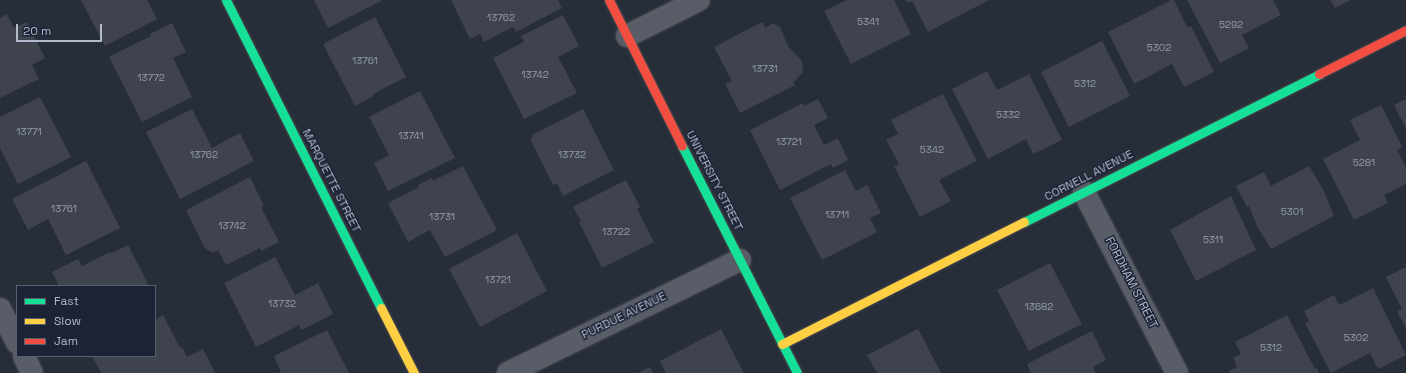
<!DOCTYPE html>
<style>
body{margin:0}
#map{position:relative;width:1406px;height:373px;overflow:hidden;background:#282e39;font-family:"Space Grotesk",sans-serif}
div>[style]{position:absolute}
.building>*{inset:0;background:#3e434e}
.roads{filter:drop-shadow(0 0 1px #464b53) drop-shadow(0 0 1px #464b53)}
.street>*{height:22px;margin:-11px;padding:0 11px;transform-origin:11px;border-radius:11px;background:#595d67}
.fast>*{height:9px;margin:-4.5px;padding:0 4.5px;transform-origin:4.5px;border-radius:4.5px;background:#16e098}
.slow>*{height:9px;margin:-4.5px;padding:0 4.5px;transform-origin:4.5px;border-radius:4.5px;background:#ffcf43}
.jam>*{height:9px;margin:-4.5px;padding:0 4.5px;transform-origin:4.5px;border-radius:4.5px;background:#f24e42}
span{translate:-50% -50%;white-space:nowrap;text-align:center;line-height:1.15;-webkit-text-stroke:3px #1b2335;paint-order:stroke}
.number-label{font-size:10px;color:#959cac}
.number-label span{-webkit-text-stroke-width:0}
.street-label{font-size:12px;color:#b2b9cb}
.legend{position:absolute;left:16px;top:285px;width:140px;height:72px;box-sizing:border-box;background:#1b2335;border:1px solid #575f71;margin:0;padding:5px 7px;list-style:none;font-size:12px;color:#b2b9cb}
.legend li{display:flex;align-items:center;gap:8px;height:20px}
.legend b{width:20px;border:1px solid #575f71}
.scale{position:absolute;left:16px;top:24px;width:86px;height:18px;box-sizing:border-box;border:2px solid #b2b9cb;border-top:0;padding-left:5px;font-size:12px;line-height:14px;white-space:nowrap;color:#b2b9cb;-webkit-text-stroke:3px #1b2335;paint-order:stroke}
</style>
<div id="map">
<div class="building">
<div style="clip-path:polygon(81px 0,147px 0,157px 19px,105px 46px)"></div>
<div style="clip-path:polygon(314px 0,383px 0,328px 28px)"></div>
<div style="clip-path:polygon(451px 0,558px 0,562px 8px,516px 32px,513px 27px,484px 42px,480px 34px,470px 39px)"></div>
<div style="clip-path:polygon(847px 0,894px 0,911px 34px,851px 64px,824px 11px)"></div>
<div style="clip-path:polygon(906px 0,989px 0,928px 32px,912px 1px,908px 3px)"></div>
<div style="clip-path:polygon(1171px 0,1174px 0,1187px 27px,1191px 26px,1214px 72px,1184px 87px,1172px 64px,1134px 84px,1108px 32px)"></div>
<div style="clip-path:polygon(1187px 0,1273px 0,1281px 15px,1242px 35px,1249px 48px,1220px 63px)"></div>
<div style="clip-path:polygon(1330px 0,1351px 0,1335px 8px)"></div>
<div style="clip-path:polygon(7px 14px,14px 28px,27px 22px,45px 58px,32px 65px,39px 79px,0 98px,0 18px)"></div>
<div style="clip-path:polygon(563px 15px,579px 46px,558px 57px,577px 93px,524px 119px,493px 58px,524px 42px,521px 36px)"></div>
<div style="clip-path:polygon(375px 17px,406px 77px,373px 94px,374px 96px,355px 106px,323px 44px)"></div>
<div style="clip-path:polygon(762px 22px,766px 28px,772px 23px,780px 27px,788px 46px,802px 61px,803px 72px,793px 83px,795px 85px,740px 113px,725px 84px,732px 81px,714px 47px)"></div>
<div style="clip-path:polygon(172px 23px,186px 52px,173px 58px,192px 97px,142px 122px,109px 57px,151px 36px,150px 34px)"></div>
<div style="clip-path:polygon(1102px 41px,1130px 96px,1069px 127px,1041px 72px)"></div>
<div style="clip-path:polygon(987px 71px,997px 90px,1029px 74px,1062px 140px,1033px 154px,1026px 139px,988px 159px,952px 89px)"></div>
<div style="clip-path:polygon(420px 91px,455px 158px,388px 191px,374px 163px,389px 155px,369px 117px)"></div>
<div style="clip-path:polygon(943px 94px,977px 161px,939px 180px,951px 201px,920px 217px,894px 166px,899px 164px,886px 140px,898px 134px,891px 120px)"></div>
<div style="clip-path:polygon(40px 97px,71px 157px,18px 184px,0 148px,0 117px)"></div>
<div style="clip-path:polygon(818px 99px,828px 118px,814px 125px,824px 145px,838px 138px,848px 160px,833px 168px,831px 164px,780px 190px,750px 130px,803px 103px,804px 106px)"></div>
<div style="clip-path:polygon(1406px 99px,1406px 129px,1394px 105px)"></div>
<div style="clip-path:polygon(1381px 105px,1402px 147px,1397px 150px,1406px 167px,1406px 184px,1384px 195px,1388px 203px,1354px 220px,1323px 159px,1360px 140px,1350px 120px)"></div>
<div style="clip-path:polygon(192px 109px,212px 148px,240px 133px,254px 161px,180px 199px,146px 132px)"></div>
<div style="clip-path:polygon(583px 109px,614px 170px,563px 196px,557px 183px,553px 185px,530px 139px,533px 138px,532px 135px)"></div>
<div style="clip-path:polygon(86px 161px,120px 228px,66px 255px,48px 219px,28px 230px,12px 199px)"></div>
<div style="clip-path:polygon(463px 166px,497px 230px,445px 257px,430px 230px,408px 242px,388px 203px,419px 187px,418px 185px,432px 178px,433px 181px)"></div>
<div style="clip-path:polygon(1309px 166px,1324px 191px,1334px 216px,1271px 249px,1257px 226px,1249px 206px,1247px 207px,1236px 186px,1264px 172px,1271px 186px)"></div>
<div style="clip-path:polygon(845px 170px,856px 191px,867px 185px,881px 213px,870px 218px,877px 232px,822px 260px,790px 198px)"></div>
<div style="clip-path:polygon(250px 177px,264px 206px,261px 207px,279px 242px,261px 251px,260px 248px,226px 265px,218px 250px,213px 253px,205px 248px,186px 210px)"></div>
<div style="clip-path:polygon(626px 180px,640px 207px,637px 209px,654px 242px,602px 268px,579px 222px,581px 221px,573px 207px)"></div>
<div style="clip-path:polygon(1231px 196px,1256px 250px,1196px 281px,1170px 230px)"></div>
<div style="clip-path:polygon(517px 233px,547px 291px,480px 327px,449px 269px)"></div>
<div style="clip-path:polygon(128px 245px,149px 286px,59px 286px,52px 272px,78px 259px,82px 266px,110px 252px,112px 253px)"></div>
<div style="clip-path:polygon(275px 257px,295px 295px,318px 283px,333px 314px,301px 330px,299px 325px,256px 347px,224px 283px)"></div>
<div style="clip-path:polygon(1050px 263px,1082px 324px,1029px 351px,997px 290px)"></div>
<div style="clip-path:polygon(1406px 267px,1406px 329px,1397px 311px,1402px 309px,1386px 277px)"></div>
<div style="clip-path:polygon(1373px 288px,1406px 355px,1378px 369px,1370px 353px,1331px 373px,1305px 323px,1309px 321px,1304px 311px,1334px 295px,1339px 305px)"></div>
<div style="clip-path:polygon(163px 315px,180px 348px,182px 347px,187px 357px,203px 349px,215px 373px,101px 373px,92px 356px,155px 356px,155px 320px)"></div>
<div style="clip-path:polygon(1287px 315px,1315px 369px,1317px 368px,1319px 373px,1230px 373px,1229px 371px,1237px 367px,1233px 358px,1241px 354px,1235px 342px)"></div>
<div style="clip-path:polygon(721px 329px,744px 373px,666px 373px,660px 361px)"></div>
<div style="clip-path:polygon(918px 329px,941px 373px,877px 373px,867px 355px)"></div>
<div style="clip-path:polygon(327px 330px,349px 373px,278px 373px,281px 372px,274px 356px)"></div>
<div style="clip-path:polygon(1092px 331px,1106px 360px,1093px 367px,1096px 373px,1031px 373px,1027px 364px)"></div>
<div style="clip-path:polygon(650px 367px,653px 373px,638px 373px)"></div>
</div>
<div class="roads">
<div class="street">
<div style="left:627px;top:36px;width:80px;rotate:-26.6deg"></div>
<div style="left:1084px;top:192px;width:203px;rotate:62.8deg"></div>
<div style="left:0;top:309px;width:38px;rotate:63deg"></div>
<div style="left:24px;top:356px;width:19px;rotate:65deg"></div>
<div style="left:508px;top:373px;width:258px;rotate:-26deg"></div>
</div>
<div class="fast">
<div style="left:226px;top:0;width:345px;rotate:63.3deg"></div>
<div style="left:682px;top:146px;width:254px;rotate:63.1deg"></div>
<div style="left:1024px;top:222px;width:330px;rotate:-26.6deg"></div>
</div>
<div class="slow">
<div style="left:381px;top:308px;width:73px;rotate:63.1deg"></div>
<div style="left:782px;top:344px;width:271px;rotate:-26.8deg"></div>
</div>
<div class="jam">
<div style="left:609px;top:0;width:163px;rotate:63.4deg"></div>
<div style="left:1319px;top:74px;width:97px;rotate:-26.8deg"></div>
</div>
</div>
<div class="number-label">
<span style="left:501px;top:18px">13762</span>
<span style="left:868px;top:22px">5341</span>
<span style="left:1231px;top:25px">5292</span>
<span style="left:1159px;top:48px">5302</span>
<span style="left:365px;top:61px">13761</span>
<span style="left:765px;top:69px">13731</span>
<span style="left:535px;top:75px">13742</span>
<span style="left:151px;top:78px">13772</span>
<span style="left:1085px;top:84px">5312</span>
<span style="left:1008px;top:115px">5332</span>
<span style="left:29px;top:132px">13771</span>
<span style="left:411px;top:136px">13741</span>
<span style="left:789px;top:142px">13721</span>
<span style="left:932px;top:150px">5342</span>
<span style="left:204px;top:155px">13762</span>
<span style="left:572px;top:155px">13732</span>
<span style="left:1364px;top:163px">5281</span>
<span style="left:64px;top:209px">13761</span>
<span style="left:1292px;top:212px">5301</span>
<span style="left:837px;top:215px">13711</span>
<span style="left:442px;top:217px">13731</span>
<span style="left:232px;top:226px">13742</span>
<span style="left:616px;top:232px">13722</span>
<span style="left:1213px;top:240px">5311</span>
<span style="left:498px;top:280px">13721</span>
<span style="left:282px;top:304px">13732</span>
<span style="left:1039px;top:307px">13682</span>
<span style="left:1356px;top:338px">5302</span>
<span style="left:1271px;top:348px">5312</span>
</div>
<div class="street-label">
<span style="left:1089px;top:176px;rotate:-27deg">CORNELL AVENUE</span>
<span style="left:331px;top:181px;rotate:63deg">MARQUETTE STREET</span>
<span style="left:714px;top:181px;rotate:63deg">UNIVERSITY STREET</span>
<span style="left:1131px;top:283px;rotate:63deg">FORDHAM STREET</span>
<span style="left:624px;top:316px;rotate:-26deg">PURDUE AVENUE</span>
</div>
<ul class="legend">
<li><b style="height:5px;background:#16e098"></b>Fast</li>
<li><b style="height:5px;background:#ffcf43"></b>Slow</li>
<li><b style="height:5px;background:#f24e42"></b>Jam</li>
</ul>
<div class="scale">20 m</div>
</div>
